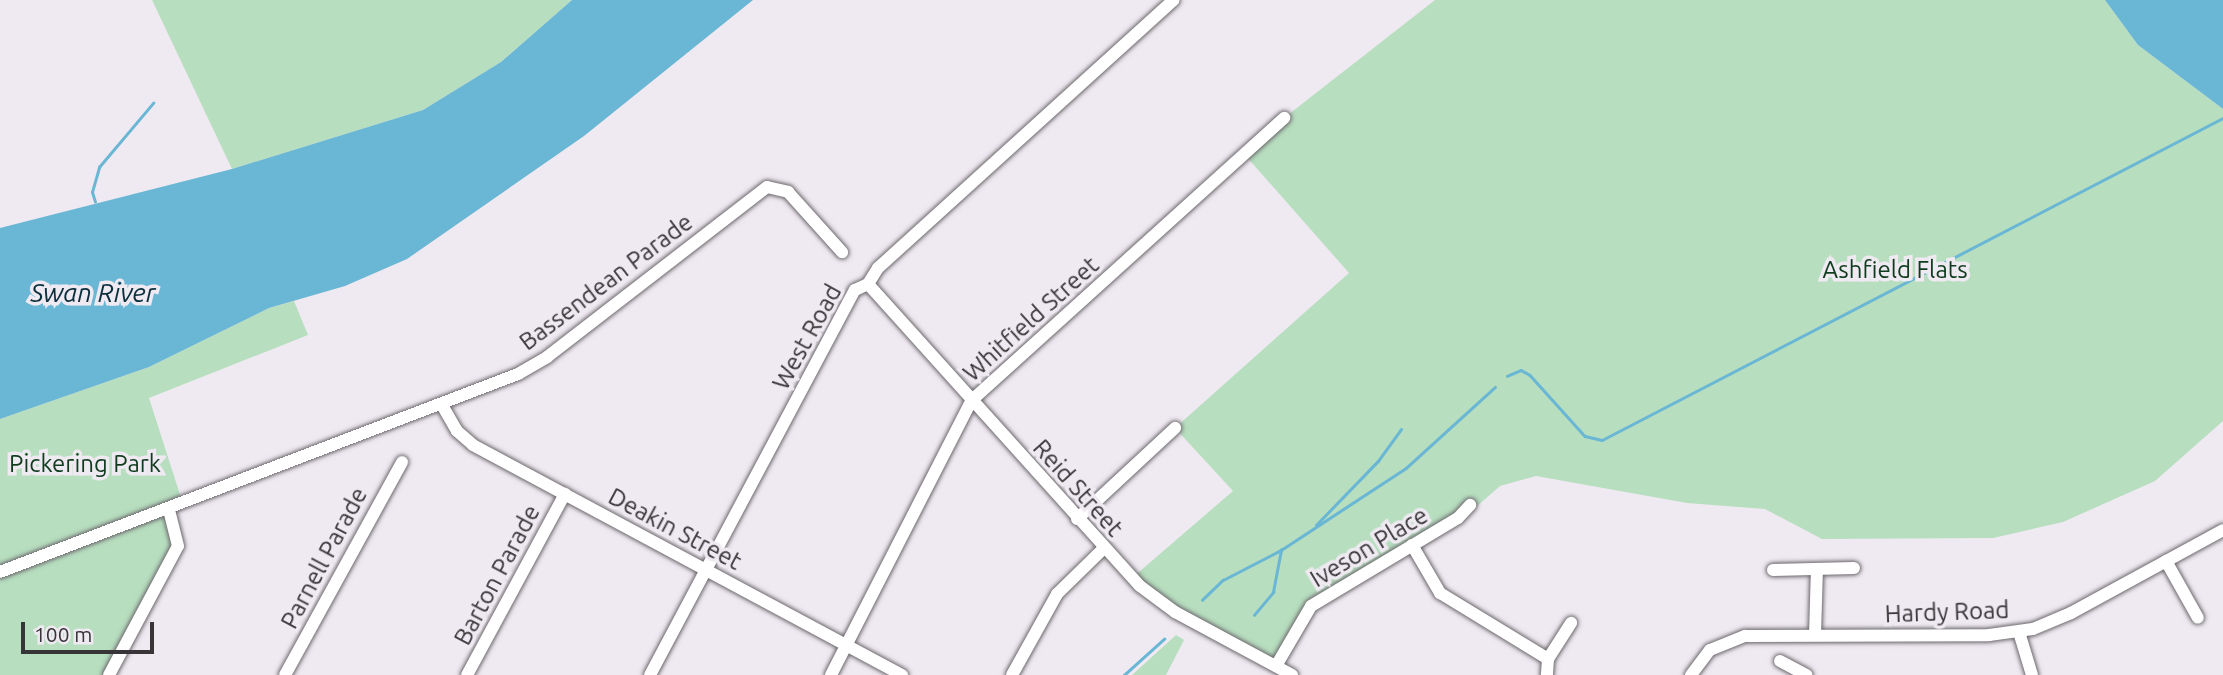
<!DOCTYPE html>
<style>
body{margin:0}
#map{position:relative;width:2223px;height:675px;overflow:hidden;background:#efeaf1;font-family:Ubuntu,sans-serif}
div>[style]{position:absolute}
.green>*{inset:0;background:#b7debf}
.water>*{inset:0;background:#69b6d5}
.stream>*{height:2.5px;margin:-1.25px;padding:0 1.25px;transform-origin:1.25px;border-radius:1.25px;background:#69b6d5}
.roads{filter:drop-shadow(0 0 2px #6c686d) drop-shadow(0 0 2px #6c686d)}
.minor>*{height:12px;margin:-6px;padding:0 6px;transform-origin:6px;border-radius:6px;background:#fff}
span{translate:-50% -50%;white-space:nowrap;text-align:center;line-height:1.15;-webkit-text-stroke:7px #efeaf1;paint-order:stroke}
.park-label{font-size:24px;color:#103c1e}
.street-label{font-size:24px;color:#373538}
.water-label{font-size:26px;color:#0a2f3d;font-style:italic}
.scale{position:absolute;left:21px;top:622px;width:133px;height:32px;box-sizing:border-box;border:4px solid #373538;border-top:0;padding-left:9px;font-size:21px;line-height:24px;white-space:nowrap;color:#373538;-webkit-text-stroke:5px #efeaf1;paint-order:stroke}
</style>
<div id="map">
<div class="green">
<div style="clip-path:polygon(152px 0,572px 0,501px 62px,423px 110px,232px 169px)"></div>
<div style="clip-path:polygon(1435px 0,2105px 0,2138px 45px,2223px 109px,2223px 421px,2155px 481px,2063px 522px,1993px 538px,1822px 539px,1765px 509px,1687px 503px,1536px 476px,1500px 486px,1460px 521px,1317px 603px,1279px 667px,1175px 612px,1132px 578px,1233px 491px,1175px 428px,1349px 273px,1245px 155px,1284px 118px)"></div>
<div style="clip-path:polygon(294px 301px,308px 335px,149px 398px,183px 504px,169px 509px,179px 540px,109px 675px,0 675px,0 419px,149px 367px,269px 308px)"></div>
<div style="clip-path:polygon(1176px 635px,1184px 640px,1166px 675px,1132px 675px)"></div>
</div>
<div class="water">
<div style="clip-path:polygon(572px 0,753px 0,584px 136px,407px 259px,345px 286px,269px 308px,149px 367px,0 419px,0 228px,232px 169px,423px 110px,501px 62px)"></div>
<div style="clip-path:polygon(2105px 0,2223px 0,2223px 109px,2138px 45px)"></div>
</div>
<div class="stream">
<div style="left:95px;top:202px;width:10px;rotate:-107deg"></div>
<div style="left:92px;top:192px;width:26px;rotate:-74deg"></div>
<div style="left:99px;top:167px;width:84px;rotate:-49.8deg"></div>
<div style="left:1507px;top:376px;width:15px;rotate:-23deg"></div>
<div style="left:1521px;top:370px;width:10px;rotate:29deg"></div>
<div style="left:1530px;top:375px;width:82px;rotate:48deg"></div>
<div style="left:1585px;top:436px;width:17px;rotate:13deg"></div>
<div style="left:1602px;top:440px;width:700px;rotate:-27.41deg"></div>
<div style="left:1316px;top:525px;width:89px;rotate:-45.9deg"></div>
<div style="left:1378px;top:461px;width:39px;rotate:-54deg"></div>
<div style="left:1202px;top:600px;width:29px;rotate:-44deg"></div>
<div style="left:1223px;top:580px;width:65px;rotate:-27.3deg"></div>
<div style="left:1281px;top:550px;width:149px;rotate:-33.3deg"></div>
<div style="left:1406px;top:468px;width:120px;rotate:-42.3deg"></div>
<div style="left:1254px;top:615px;width:30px;rotate:-50deg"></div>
<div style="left:1273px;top:592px;width:43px;rotate:-79.2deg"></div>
<div style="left:1124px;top:675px;width:54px;rotate:-42deg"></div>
</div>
<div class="roads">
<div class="minor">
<div style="left:868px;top:284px;width:406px;rotate:48deg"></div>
<div style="left:1140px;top:586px;width:44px;rotate:36.6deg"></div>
<div style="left:1175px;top:612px;width:133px;rotate:28.3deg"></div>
<div style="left:442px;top:405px;width:30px;rotate:60deg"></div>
<div style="left:457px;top:431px;width:21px;rotate:41deg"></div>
<div style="left:473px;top:445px;width:487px;rotate:28.2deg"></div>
<div style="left:1077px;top:519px;width:134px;rotate:-42.9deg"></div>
<div style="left:1412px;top:545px;width:56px;rotate:59.7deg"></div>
<div style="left:1440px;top:593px;width:127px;rotate:31.4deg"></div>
<div style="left:1548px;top:659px;width:16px;rotate:94deg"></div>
<div style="left:2166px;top:561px;width:65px;rotate:60.7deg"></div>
<div style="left:1773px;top:570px;width:81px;rotate:-1.4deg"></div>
<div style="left:0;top:572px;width:555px;rotate:-20.92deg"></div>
<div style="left:518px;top:374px;width:34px;rotate:-30deg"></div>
<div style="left:547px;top:357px;width:278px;rotate:-37.7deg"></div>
<div style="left:767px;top:187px;width:22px;rotate:13deg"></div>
<div style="left:788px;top:192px;width:81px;rotate:48deg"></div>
<div style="left:2019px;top:632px;width:45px;rotate:73.2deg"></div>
<div style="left:1815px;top:635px;width:66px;rotate:-88.3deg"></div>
<div style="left:1548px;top:659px;width:43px;rotate:-57.4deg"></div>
<div style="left:1780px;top:661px;width:30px;rotate:28deg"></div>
<div style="left:1276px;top:666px;width:69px;rotate:-59.7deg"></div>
<div style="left:1311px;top:606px;width:171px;rotate:-30.9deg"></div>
<div style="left:1458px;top:518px;width:18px;rotate:-47deg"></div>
<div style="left:109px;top:675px;width:146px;rotate:-61.9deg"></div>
<div style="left:178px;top:546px;width:38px;rotate:-104deg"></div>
<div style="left:285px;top:675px;width:243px;rotate:-61.2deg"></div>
<div style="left:467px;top:675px;width:206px;rotate:-61.6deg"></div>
<div style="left:650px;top:675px;width:436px;rotate:-62deg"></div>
<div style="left:855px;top:290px;width:14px;rotate:-25deg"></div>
<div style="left:868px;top:284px;width:19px;rotate:-58deg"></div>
<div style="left:878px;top:268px;width:399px;rotate:-42.2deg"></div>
<div style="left:831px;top:675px;width:309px;rotate:-62.9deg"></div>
<div style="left:972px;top:400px;width:421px;rotate:-42.1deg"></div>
<div style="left:1012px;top:675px;width:93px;rotate:-60.9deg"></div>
<div style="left:1057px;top:594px;width:64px;rotate:-44.4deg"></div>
<div style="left:1691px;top:675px;width:31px;rotate:-53deg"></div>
<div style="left:1710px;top:650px;width:38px;rotate:-22deg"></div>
<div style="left:1745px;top:636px;width:244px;rotate:-0.2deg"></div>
<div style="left:1989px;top:635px;width:44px;rotate:-7.8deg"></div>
<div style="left:2033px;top:629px;width:41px;rotate:-22.8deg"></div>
<div style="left:2071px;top:613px;width:173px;rotate:-28.6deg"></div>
</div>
</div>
<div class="park-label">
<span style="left:1895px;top:270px">Ashfield Flats</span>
<span style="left:85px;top:464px">Pickering Park</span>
</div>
<div class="street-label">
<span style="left:606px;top:282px;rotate:-37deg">Bassendean Parade</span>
<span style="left:1031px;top:319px;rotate:-42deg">Whitfield Street</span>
<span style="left:807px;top:337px;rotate:-61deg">West Road</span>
<span style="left:1078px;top:488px;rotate:48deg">Reid Street</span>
<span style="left:675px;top:529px;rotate:28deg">Deakin Street</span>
<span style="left:1369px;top:547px;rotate:-31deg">Iveson Place</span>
<span style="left:324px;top:558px;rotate:-62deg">Parnell Parade</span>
<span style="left:497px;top:575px;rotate:-62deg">Barton Parade</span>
<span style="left:1947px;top:612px;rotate:-2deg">Hardy Road</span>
</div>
<div class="water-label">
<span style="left:93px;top:293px">Swan River</span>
</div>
<div class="scale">100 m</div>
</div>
